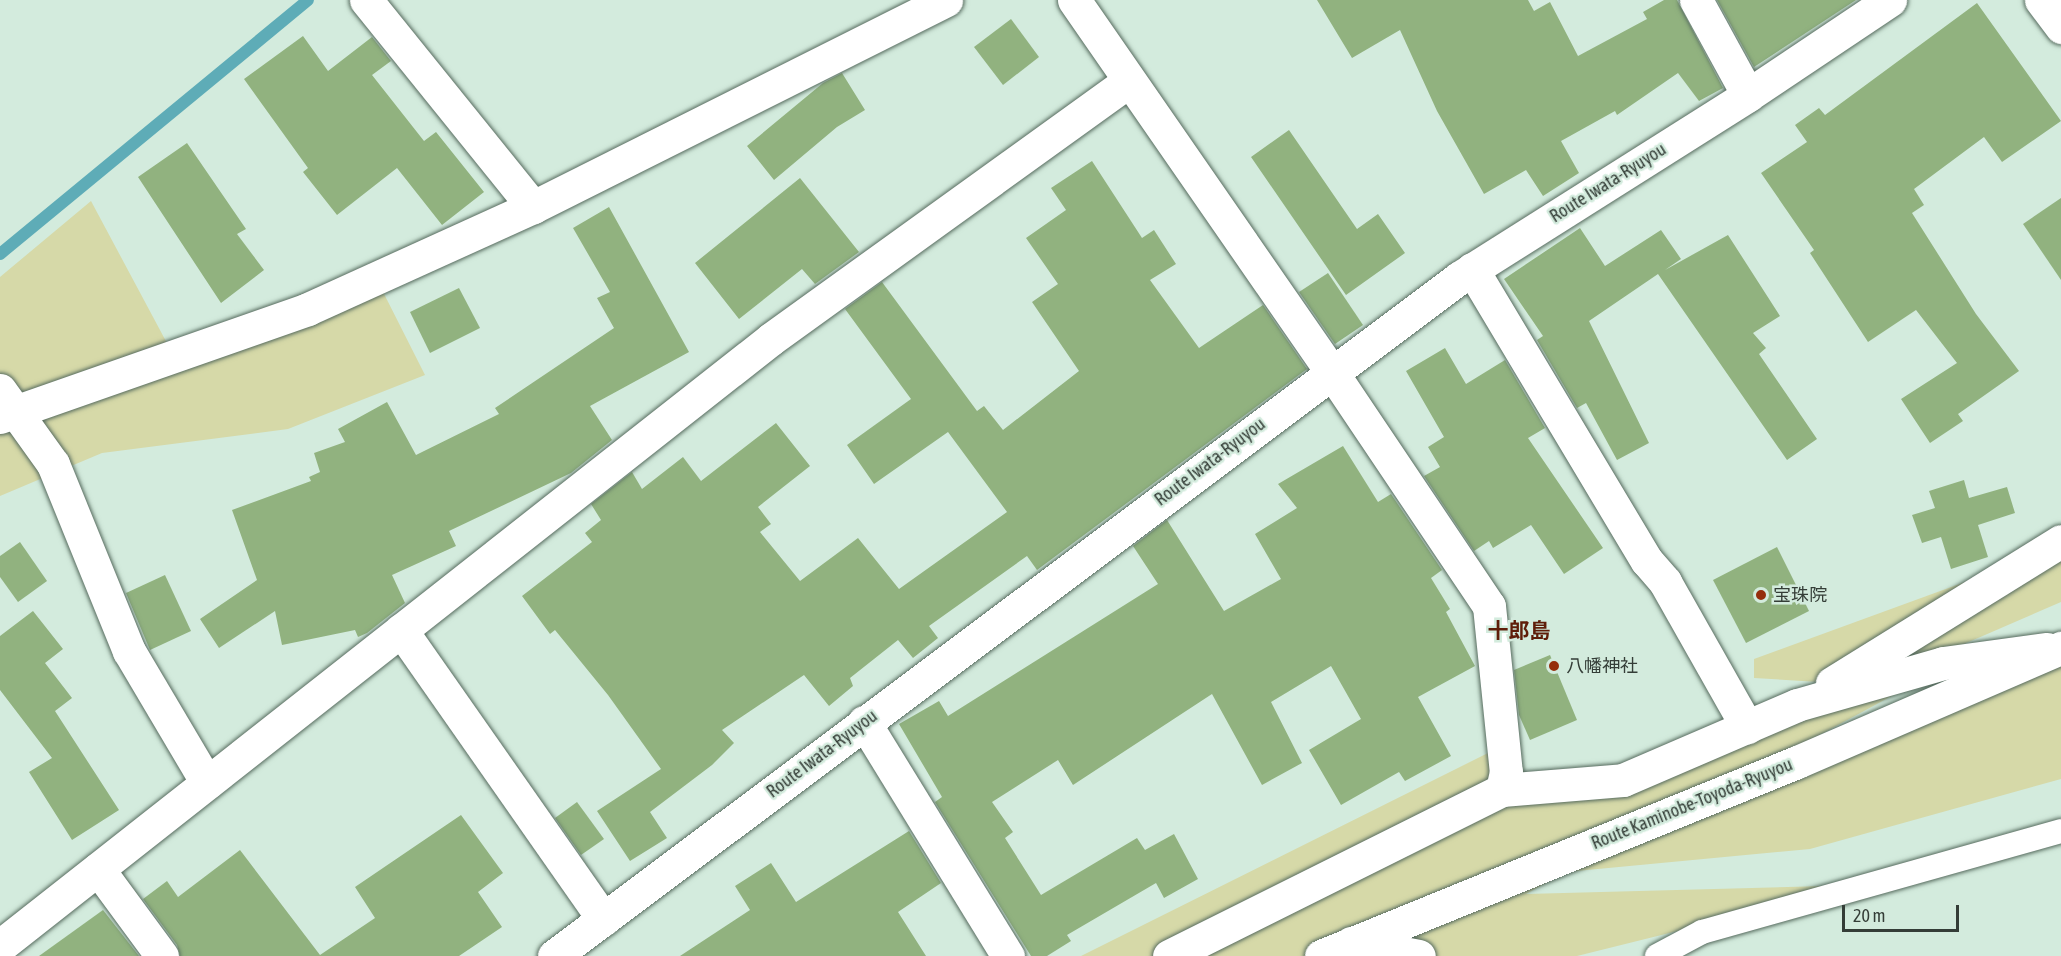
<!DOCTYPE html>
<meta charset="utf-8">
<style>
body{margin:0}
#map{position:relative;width:2061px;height:956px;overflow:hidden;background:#d3ebdd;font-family:"Asap Condensed","Noto Sans JP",sans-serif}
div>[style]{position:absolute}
.green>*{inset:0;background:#d6d9a8}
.stream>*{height:12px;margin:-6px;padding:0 6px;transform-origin:6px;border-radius:6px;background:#5eacb7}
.building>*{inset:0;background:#91b27f}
.roads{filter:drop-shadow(0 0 2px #566b5e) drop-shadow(0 0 2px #566b5e)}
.service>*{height:24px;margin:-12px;padding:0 12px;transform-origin:12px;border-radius:12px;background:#fff}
.minor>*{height:33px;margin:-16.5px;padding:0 16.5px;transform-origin:16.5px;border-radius:16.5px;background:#fff}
.tertiary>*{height:33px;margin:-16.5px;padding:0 16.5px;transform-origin:16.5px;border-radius:16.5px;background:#fff}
.secondary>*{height:33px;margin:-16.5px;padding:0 16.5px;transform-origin:16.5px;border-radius:16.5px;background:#fff}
.dots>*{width:16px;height:16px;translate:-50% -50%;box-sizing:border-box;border:3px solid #d3ebdd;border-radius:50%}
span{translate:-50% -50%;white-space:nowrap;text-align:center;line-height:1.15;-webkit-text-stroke:5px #d3ebdd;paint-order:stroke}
.street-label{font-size:18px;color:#343d37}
.poi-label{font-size:18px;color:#343d37}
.left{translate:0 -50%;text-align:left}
.quarter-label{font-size:21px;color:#5f1d09;font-weight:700}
.scale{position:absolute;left:1842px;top:905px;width:117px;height:27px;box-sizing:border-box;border:3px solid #343d37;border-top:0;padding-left:8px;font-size:18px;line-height:21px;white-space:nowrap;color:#343d37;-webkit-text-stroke:4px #d3ebdd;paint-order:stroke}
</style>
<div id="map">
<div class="green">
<div style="clip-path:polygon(91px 201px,168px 345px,376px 278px,425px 375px,288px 429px,102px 453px,0 496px,0 277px)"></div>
<div style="clip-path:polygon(2061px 547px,2061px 602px,1978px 638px,1867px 685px,1754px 678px,1754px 659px)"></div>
<div style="clip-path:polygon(2061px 665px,2061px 779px,1810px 849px,1566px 872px,1526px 894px,1863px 885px,1577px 956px,1081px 956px,1492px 751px,1502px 790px,1623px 780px,1912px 685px,1581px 864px)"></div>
</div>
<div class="stream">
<div style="left:0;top:254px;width:399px;rotate:-39.5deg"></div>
</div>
<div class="building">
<div style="clip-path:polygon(1317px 0,1528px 0,1534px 11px,1550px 2px,1578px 56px,1647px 19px,1643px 12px,1664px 0,1677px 0,1723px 88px,1699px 101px,1678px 73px,1617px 115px,1615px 111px,1561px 141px,1579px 173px,1543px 196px,1526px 170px,1484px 194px,1437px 111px,1400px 30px,1352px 58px)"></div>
<div style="clip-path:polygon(1717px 0,1856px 0,1754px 67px)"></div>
<div style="clip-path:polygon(1977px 3px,2061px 121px,2002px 162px,1984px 137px,1914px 189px,1924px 205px,1912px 213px,1976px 314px,2019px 371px,1958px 414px,1963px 421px,1930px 443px,1901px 399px,1957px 363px,1916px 310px,1868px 342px,1810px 253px,1814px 250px,1761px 173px,1807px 142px,1795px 125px,1819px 108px,1825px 115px)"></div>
<div style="clip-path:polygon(1011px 19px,1039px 57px,1003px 85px,974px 47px)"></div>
<div style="clip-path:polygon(303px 36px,328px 71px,372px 37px,391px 61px,372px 75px,424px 141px,436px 132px,484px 192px,442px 225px,397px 168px,337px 215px,303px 172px,308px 168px,244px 79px)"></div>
<div style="clip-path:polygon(842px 73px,865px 110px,837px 127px,774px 180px,747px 146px,823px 83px)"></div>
<div style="clip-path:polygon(1289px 130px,1357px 229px,1378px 214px,1405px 253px,1346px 295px,1251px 157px)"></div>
<div style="clip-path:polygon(187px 143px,246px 229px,237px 234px,264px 270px,221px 303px,138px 177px)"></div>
<div style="clip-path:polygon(1092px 161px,1142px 238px,1154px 230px,1176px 264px,1150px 280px,1199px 348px,1263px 305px,1307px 369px,1037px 570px,1027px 556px,929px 626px,938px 638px,913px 658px,898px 640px,850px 678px,853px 686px,829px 706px,804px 675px,722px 730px,734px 743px,712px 765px,650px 812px,667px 838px,630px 861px,597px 811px,661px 769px,608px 695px,555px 630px,550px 634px,522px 596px,592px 542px,585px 533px,601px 520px,591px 504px,632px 472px,642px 489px,683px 457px,701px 481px,776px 423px,810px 466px,758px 507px,771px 524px,760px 532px,800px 581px,858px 538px,899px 589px,1007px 512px,948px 432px,874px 484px,847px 445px,911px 399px,845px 309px,882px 282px,977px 411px,984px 406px,1003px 430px,1079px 371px,1032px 302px,1058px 284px,1026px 238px,1066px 210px,1051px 188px)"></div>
<div style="clip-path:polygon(800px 178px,859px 252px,815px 284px,802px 269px,739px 319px,695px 263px)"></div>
<div style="clip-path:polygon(2061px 198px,2061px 280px,2023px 224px)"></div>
<div style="clip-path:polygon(609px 207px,689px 352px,590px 406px,612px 440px,571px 473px,449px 531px,456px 546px,392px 575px,405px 603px,367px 633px,358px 637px,355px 630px,282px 645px,275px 611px,219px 648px,200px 619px,257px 580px,232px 510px,311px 481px,309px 477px,320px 472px,314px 453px,345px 442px,338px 429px,387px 402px,416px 455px,499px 414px,495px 408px,614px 328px,597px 298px,610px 292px,573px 228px)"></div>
<div style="clip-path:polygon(1580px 228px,1605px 266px,1661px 230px,1681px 259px,1665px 270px,1728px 235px,1780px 316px,1753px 333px,1766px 348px,1759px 354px,1817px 439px,1787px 460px,1658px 274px,1589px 321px,1649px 443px,1617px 460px,1586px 403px,1577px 408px,1537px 340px,1543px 336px,1504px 279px)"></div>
<div style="clip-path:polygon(1328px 273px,1363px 325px,1335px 344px,1299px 292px)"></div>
<div style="clip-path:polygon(459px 288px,480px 328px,430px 353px,410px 312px)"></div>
<div style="clip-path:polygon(1445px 348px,1466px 384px,1505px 360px,1545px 428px,1528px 438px,1603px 548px,1564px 574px,1531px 525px,1493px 548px,1489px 541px,1474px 551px,1424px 476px,1440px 467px,1428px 447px,1444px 437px,1406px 371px)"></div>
<div style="clip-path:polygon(1343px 446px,1378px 502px,1391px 494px,1442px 570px,1431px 578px,1450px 609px,1446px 612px,1475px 666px,1418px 697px,1451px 756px,1405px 781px,1399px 772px,1341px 805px,1309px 750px,1361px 719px,1331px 666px,1271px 702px,1302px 763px,1262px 785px,1212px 694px,1073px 785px,1058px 760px,992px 802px,1013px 832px,1005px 838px,1041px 895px,1137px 838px,1145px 850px,1174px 834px,1198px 879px,1164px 898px,1156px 883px,1067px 935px,1071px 941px,1047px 956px,1031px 956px,935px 802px,942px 797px,899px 724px,939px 701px,948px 716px,1158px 584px,1133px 546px,1167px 520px,1224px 611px,1281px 579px,1255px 534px,1297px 508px,1278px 484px)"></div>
<div style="clip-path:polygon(1964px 480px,1969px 498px,2007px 487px,2015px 513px,1978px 525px,1988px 557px,1951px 569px,1941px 537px,1922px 543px,1912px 515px,1935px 508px,1929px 491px)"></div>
<div style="clip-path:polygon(20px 542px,47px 581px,18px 602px,0 577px,0 556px)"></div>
<div style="clip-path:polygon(1777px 547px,1809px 611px,1746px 643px,1713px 580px)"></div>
<div style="clip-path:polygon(165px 575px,191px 631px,150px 650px,126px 593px)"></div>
<div style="clip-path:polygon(33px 611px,63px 649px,45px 663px,72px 698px,55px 711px,119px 810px,72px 840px,29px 772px,52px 758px,0 690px,0 636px)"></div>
<div style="clip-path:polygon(1550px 655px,1577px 720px,1530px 740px,1519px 715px,1514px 670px)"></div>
<div style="clip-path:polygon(577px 802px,604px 839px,581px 855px,555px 818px)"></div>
<div style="clip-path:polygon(461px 815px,503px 873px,478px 892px,502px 927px,459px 956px,180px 956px,177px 945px,143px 899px,167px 881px,178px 897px,240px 850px,320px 955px,375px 918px,355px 887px)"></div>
<div style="clip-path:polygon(909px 831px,941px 883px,898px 912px,926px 956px,680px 956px,750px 910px,735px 886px,771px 863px,796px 902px)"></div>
<div style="clip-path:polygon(103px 910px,139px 956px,39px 956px)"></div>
</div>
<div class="roads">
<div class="service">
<div style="left:1657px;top:956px;width:51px;rotate:-28.1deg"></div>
<div style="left:1702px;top:932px;width:373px;rotate:-15.7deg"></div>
</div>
<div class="minor">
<div style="left:366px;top:0;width:266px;rotate:51.1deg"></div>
<div style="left:1696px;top:0;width:108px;rotate:61.3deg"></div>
<div style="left:2041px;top:0;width:34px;rotate:53deg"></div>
<div style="left:1472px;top:269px;width:340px;rotate:59.1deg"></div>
<div style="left:1647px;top:561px;width:28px;rotate:49deg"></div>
<div style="left:1665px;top:582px;width:167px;rotate:60.5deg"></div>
<div style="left:1331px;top:371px;width:283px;rotate:56.1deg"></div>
<div style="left:1489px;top:606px;width:167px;rotate:84.2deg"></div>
<div style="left:1506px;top:772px;width:18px;rotate:103deg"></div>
<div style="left:0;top:390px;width:91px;rotate:54.4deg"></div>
<div style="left:53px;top:464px;width:202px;rotate:67.9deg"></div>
<div style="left:129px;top:651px;width:153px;rotate:59.4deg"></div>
<div style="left:0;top:417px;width:326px;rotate:-19.3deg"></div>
<div style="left:308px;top:309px;width:247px;rotate:-24.4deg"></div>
<div style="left:533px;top:207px;width:462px;rotate:-26.6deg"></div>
<div style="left:401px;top:630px;width:353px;rotate:55deg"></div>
<div style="left:1832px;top:683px;width:269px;rotate:-31.8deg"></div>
<div style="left:864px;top:722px;width:275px;rotate:58.4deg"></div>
<div style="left:98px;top:869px;width:108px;rotate:53.7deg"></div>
<div style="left:1351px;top:943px;width:69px;rotate:10.8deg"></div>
<div style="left:0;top:946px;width:981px;rotate:-38.21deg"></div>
<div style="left:771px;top:339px;width:441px;rotate:-35.8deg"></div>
<div style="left:1169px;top:956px;width:372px;rotate:-26.5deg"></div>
<div style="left:1502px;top:790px;width:121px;rotate:-4.7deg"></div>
<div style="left:1623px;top:780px;width:189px;rotate:-23.3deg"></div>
<div style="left:1797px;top:705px;width:152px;rotate:-16deg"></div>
<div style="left:1943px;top:663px;width:105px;rotate:-7.7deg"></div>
</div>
<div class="tertiary">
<div style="left:1074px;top:0;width:451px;rotate:55.3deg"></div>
</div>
<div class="secondary">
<div style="left:554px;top:956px;width:1131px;rotate:-36.84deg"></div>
<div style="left:1459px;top:278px;width:342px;rotate:-32.3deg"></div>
<div style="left:1748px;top:95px;width:171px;rotate:-33.8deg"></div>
<div style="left:1321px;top:956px;width:514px;rotate:-22.17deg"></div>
<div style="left:1797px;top:762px;width:288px;rotate:-23.4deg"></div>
</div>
</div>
<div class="dots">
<div style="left:1761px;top:595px;background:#952e0c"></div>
<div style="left:1554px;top:666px;background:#952e0c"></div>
</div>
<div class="street-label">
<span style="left:1608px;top:183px;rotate:-32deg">Route Iwata-Ryuyou</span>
<span style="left:1210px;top:462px;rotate:-37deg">Route Iwata-Ryuyou</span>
<span style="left:822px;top:754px;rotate:-37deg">Route Iwata-Ryuyou</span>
<span style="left:1692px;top:804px;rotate:-22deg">Route Kaminobe-Toyoda-Ryuyou</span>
</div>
<div class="poi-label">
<span class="left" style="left:1773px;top:595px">宝珠院</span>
<span class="left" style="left:1566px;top:666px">八幡神社</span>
</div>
<div class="quarter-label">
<span style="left:1519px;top:630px">十郎島</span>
</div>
<div class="scale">20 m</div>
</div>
